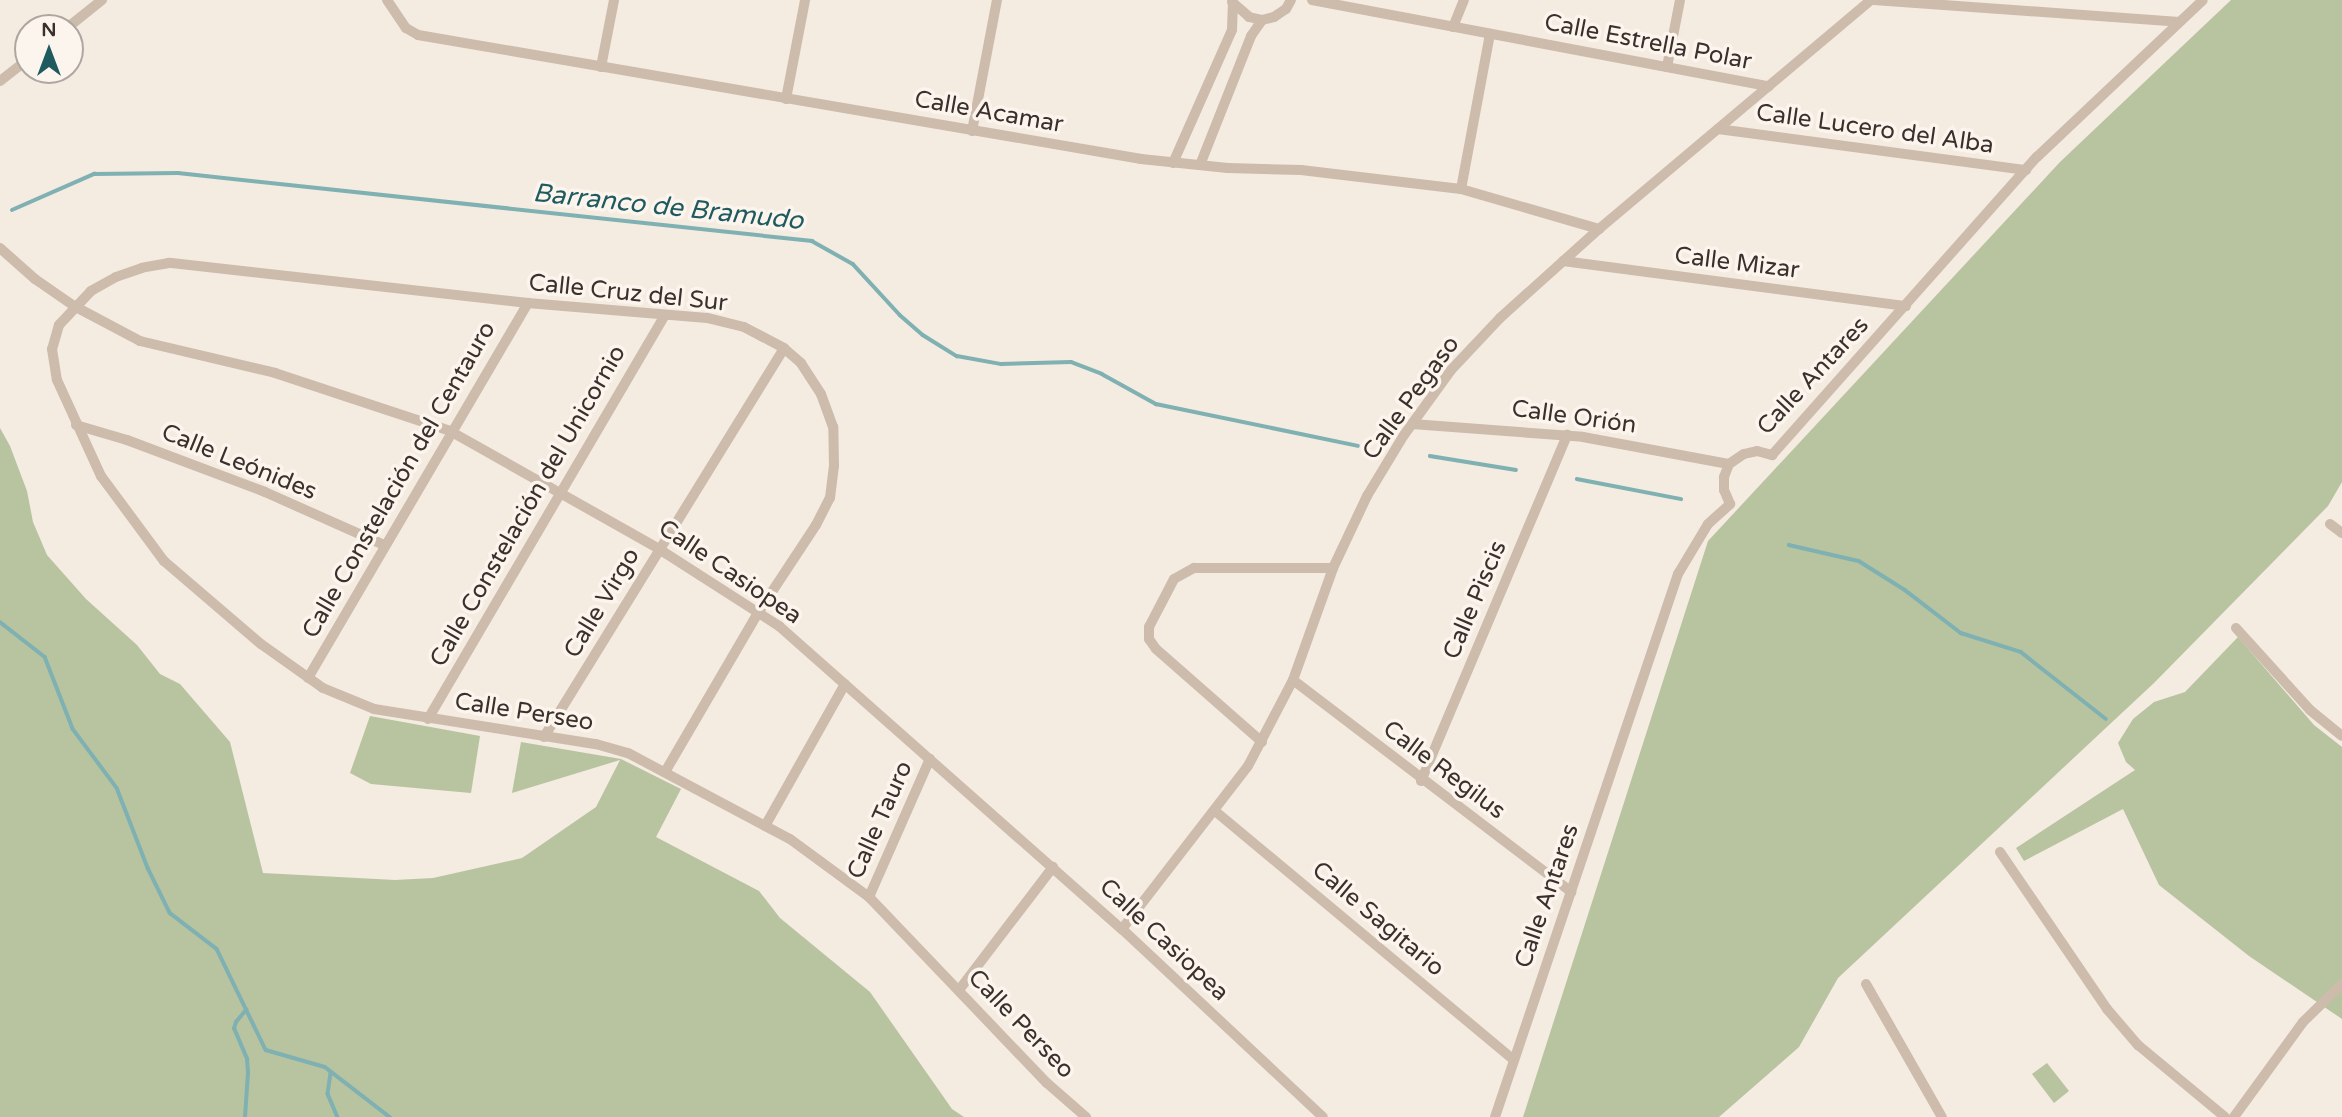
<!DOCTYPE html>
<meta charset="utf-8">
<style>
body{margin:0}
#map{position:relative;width:2342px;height:1117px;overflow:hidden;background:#f4ebe1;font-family:"Varela Round",sans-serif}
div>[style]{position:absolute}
.green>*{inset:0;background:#b8c4a0}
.stream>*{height:3.5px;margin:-1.75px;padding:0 1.75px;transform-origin:1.75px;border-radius:1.75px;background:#7fb0b2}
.street>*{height:10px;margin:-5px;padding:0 5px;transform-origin:5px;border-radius:5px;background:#cdbbac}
span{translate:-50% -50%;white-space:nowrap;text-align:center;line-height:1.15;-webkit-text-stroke:7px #fbf5ee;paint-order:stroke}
.street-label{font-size:24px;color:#3b302b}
.water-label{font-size:26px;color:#1f5a5e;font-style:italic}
.north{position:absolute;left:14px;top:14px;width:70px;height:70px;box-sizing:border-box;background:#fbf5ee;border:2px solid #aea6a0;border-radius:50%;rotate:0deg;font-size:19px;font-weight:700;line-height:28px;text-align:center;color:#3b302b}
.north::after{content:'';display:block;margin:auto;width:24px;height:32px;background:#1f5a5e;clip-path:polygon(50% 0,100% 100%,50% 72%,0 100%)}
</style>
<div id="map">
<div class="green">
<div style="clip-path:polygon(2231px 0,2342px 0,2342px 482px,2328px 506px,2154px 683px,1838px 978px,1799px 1047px,1719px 1117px,1523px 1117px,1708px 541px,2060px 162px)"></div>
<div style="clip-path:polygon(0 428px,10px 446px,27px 491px,33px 522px,47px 555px,86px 599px,137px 645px,160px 674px,180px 684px,230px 742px,263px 873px,395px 880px,433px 878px,522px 858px,596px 807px,620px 760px,512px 793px,521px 742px,621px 759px,681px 789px,656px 837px,759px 891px,780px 918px,870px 992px,952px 1109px,964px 1117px,0 1117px)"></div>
<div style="clip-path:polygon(2238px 637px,2314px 725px,2342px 747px,2342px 1019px,2249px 956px,2159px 885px,2123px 809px,2024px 861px,2016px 848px,2135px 770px,2126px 762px,2118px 743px,2133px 719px,2154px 702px,2185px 692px)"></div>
<div style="clip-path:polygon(370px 716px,480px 736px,471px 793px,371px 784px,350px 773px)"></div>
<div style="clip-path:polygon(2047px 1063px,2069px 1091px,2054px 1103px,2032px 1074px)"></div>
</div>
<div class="stream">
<div style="left:12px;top:210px;width:90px;rotate:-23.7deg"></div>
<div style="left:94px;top:174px;width:84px;rotate:-0.7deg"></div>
<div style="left:178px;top:173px;width:638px;rotate:6.12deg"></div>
<div style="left:812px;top:241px;width:47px;rotate:29.3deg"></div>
<div style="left:853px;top:264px;width:69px;rotate:47.3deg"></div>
<div style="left:900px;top:315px;width:30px;rotate:41deg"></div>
<div style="left:923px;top:335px;width:40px;rotate:32deg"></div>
<div style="left:957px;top:356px;width:45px;rotate:10.3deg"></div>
<div style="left:1001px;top:364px;width:70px;rotate:-1.6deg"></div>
<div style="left:1071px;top:362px;width:33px;rotate:21deg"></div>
<div style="left:1102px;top:374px;width:62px;rotate:29.1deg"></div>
<div style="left:1156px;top:404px;width:206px;rotate:11.7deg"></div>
<div style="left:1430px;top:456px;width:87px;rotate:9.2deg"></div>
<div style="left:1577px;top:479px;width:106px;rotate:10.9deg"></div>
<div style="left:1789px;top:545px;width:72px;rotate:12.9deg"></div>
<div style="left:1859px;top:561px;width:54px;rotate:32.2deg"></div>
<div style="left:1905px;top:590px;width:71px;rotate:37.5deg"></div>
<div style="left:1961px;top:633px;width:63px;rotate:17.6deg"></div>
<div style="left:2021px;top:652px;width:108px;rotate:38.2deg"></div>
<div style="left:0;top:622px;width:57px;rotate:37.9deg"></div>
<div style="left:45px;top:657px;width:77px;rotate:68.7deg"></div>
<div style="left:73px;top:729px;width:74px;rotate:53.3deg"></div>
<div style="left:117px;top:788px;width:86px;rotate:68.8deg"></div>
<div style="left:148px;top:868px;width:50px;rotate:63.9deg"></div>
<div style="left:170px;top:913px;width:59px;rotate:37.5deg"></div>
<div style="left:217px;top:949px;width:112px;rotate:64.1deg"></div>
<div style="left:266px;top:1050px;width:61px;rotate:16.1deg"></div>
<div style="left:325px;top:1067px;width:82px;rotate:37.6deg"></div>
<div style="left:331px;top:1073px;width:21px;rotate:98deg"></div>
<div style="left:328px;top:1094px;width:25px;rotate:67deg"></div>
<div style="left:245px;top:1117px;width:44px;rotate:-86.1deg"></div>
<div style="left:248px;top:1073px;width:14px;rotate:-94deg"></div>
<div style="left:247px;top:1059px;width:33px;rotate:-113deg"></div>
<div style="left:234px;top:1029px;width:7px;rotate:-74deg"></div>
<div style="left:236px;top:1022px;width:16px;rotate:-50deg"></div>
</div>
<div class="street">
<div style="left:387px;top:0;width:34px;rotate:56deg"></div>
<div style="left:406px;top:28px;width:14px;rotate:30deg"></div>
<div style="left:418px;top:35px;width:734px;rotate:9.73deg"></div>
<div style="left:1141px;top:159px;width:87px;rotate:5.9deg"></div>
<div style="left:1228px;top:168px;width:73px;rotate:1.6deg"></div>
<div style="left:1301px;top:170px;width:161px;rotate:6.8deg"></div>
<div style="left:1461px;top:189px;width:144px;rotate:16.2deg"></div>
<div style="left:1312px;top:0;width:465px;rotate:10.7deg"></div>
<div style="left:1874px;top:0;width:306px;rotate:4.1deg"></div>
<div style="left:1232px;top:2px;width:23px;rotate:41deg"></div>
<div style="left:1249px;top:17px;width:13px;rotate:13deg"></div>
<div style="left:1262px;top:20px;width:12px;rotate:-14deg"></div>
<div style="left:1274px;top:17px;width:14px;rotate:-34deg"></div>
<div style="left:1286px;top:9px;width:10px;rotate:-61deg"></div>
<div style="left:1453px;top:27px;width:29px;rotate:-68deg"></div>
<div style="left:67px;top:28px;width:45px;rotate:-38.7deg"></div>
<div style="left:601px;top:67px;width:68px;rotate:-79deg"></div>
<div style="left:1667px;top:67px;width:68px;rotate:-79deg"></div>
<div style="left:0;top:81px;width:36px;rotate:-38deg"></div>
<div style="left:786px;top:99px;width:101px;rotate:-79.1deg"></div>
<div style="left:1718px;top:129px;width:311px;rotate:7.6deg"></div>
<div style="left:972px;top:131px;width:133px;rotate:-79.2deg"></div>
<div style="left:1173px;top:163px;width:145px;rotate:-66.1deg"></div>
<div style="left:1232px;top:30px;width:26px;rotate:-88deg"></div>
<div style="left:1200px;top:165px;width:139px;rotate:-68.4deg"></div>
<div style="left:1251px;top:36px;width:19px;rotate:-55deg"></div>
<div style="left:1461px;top:189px;width:158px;rotate:-79.4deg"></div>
<div style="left:0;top:248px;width:47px;rotate:41.5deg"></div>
<div style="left:35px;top:279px;width:47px;rotate:34.7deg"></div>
<div style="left:74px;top:306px;width:75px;rotate:27.9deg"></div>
<div style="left:140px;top:341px;width:139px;rotate:13.3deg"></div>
<div style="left:275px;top:373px;width:184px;rotate:18.3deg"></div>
<div style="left:450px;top:431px;width:240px;rotate:29.4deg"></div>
<div style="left:659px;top:549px;width:143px;rotate:32.7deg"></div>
<div style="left:779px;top:626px;width:458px;rotate:41.5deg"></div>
<div style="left:1122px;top:929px;width:275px;rotate:43.1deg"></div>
<div style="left:1563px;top:261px;width:346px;rotate:7.5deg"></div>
<div style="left:1412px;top:424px;width:171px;rotate:4.3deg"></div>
<div style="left:1583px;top:437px;width:148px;rotate:10.5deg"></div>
<div style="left:76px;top:425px;width:53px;rotate:16.4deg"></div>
<div style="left:127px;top:440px;width:147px;rotate:20.6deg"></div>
<div style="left:265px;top:492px;width:130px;rotate:24deg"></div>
<div style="left:2330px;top:524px;width:15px;rotate:37deg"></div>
<div style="left:2236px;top:628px;width:110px;rotate:47.9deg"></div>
<div style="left:2310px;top:710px;width:41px;rotate:39.1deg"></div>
<div style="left:308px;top:678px;width:435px;rotate:-59.6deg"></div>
<div style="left:1293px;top:680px;width:350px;rotate:37.3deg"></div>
<div style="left:428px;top:719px;width:468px;rotate:-59.6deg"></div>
<div style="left:544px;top:737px;width:457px;rotate:-58.3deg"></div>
<div style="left:1262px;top:742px;width:141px;rotate:-138.7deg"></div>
<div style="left:1156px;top:649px;width:12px;rotate:-125deg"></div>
<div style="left:1149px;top:639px;width:12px;rotate:-90deg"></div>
<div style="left:1149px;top:627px;width:54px;rotate:-62.5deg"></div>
<div style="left:1174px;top:579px;width:23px;rotate:-29deg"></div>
<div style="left:1194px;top:568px;width:139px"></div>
<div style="left:665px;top:772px;width:184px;rotate:-59.7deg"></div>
<div style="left:758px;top:613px;width:105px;rotate:-56.6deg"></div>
<div style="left:816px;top:525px;width:30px;rotate:-63deg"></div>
<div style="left:830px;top:498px;width:32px;rotate:-83deg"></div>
<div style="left:834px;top:466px;width:39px;rotate:-91deg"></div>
<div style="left:833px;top:427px;width:35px;rotate:-110deg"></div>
<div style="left:821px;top:394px;width:37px;rotate:-123deg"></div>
<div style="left:801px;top:363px;width:23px;rotate:-139deg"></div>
<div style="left:784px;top:348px;width:45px;rotate:-152.3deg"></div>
<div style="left:744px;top:327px;width:38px;rotate:-166deg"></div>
<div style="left:707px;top:318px;width:180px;rotate:-175.2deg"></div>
<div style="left:528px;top:303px;width:361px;rotate:-173.6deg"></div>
<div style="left:169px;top:263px;width:27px;rotate:170deg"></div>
<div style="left:142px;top:268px;width:28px;rotate:161deg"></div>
<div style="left:116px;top:277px;width:29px;rotate:151deg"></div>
<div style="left:91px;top:291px;width:47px;rotate:133.3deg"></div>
<div style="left:59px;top:325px;width:25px;rotate:106deg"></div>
<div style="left:52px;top:349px;width:31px;rotate:81deg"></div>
<div style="left:57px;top:380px;width:106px;rotate:65.4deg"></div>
<div style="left:101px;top:476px;width:106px;rotate:53.5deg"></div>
<div style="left:164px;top:561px;width:128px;rotate:40.6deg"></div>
<div style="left:261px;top:644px;width:76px;rotate:35.4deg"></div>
<div style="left:323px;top:688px;width:55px;rotate:22.4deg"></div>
<div style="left:374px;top:709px;width:225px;rotate:9deg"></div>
<div style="left:596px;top:744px;width:33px;rotate:16deg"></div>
<div style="left:628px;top:753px;width:183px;rotate:28deg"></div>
<div style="left:790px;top:839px;width:98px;rotate:36.3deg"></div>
<div style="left:869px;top:897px;width:257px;rotate:46.3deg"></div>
<div style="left:1047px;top:1083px;width:52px;rotate:41.1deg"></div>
<div style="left:1421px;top:781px;width:376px;rotate:-67.1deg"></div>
<div style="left:1215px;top:811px;width:389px;rotate:39.8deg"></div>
<div style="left:765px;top:826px;width:163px;rotate:-60.6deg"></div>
<div style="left:2000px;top:852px;width:190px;rotate:55.7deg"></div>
<div style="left:2107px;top:1009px;width:48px;rotate:49.3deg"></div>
<div style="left:2138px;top:1045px;width:113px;rotate:39.6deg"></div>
<div style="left:869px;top:897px;width:151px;rotate:-66.2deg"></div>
<div style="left:1122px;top:929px;width:206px;rotate:-52.3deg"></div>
<div style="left:1248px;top:766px;width:97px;rotate:-62.4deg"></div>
<div style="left:1293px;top:680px;width:119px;rotate:-70.3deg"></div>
<div style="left:1333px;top:568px;width:80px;rotate:-64.7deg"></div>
<div style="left:1367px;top:496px;width:71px;rotate:-58.8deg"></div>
<div style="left:1404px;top:435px;width:80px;rotate:-54.1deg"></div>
<div style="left:1451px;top:370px;width:71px;rotate:-46.7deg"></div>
<div style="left:1500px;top:318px;width:133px;rotate:-42deg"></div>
<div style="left:1599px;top:229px;width:356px;rotate:-40.1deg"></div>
<div style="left:1866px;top:984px;width:153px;rotate:60.3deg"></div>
<div style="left:959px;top:990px;width:155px;rotate:-52.6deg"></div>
<div style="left:1495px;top:1117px;width:573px;rotate:-71.38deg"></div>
<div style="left:1678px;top:574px;width:58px;rotate:-59deg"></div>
<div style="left:1708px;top:524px;width:30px;rotate:-42deg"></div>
<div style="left:1730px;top:504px;width:15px;rotate:-113deg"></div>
<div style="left:1724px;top:490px;width:13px;rotate:-90deg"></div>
<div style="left:1724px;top:477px;width:14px;rotate:-69deg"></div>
<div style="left:1729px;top:464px;width:18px;rotate:-34deg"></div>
<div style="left:1744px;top:454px;width:13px;rotate:-13deg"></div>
<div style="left:1757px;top:451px;width:16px;rotate:15deg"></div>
<div style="left:1772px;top:455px;width:399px;rotate:-48.4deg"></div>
<div style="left:2037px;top:157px;width:228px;rotate:-43.4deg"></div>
<div style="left:2234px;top:1117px;width:117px;rotate:-54deg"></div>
<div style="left:2303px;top:1022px;width:54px;rotate:-44.3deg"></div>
</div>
<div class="street-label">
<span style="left:1648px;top:42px;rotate:11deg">Calle Estrella Polar</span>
<span style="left:989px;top:112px;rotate:10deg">Calle Acamar</span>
<span style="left:1875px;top:129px;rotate:8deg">Calle Lucero del Alba</span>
<span style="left:1737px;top:263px;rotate:7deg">Calle Mizar</span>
<span style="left:628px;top:293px;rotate:6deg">Calle Cruz del Sur</span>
<span style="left:1813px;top:376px;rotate:-47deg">Calle Antares</span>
<span style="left:1411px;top:398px;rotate:-54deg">Calle Pegaso</span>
<span style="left:1574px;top:417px;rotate:8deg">Calle Orión</span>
<span style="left:239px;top:462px;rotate:22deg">Calle Leónides</span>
<span style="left:399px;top:480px;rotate:-60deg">Calle Constelación del Centauro</span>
<span style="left:528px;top:506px;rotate:-60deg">Calle Constelación del Unicornio</span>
<span style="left:730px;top:572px;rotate:34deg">Calle Casiopea</span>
<span style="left:1475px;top:600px;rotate:-67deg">Calle Piscis</span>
<span style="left:602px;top:603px;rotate:-59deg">Calle Virgo</span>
<span style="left:524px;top:712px;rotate:9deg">Calle Perseo</span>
<span style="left:1444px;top:770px;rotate:37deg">Calle Regilus</span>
<span style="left:880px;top:820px;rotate:-66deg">Calle Tauro</span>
<span style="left:1547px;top:896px;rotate:-71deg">Calle Antares</span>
<span style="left:1378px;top:919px;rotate:40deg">Calle Sagitario</span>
<span style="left:1164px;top:940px;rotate:43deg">Calle Casiopea</span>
<span style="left:1021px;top:1024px;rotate:46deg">Calle Perseo</span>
</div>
<div class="water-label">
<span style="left:668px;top:207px;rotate:6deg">Barranco de Bramudo</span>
</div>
<div class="north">N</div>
</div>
